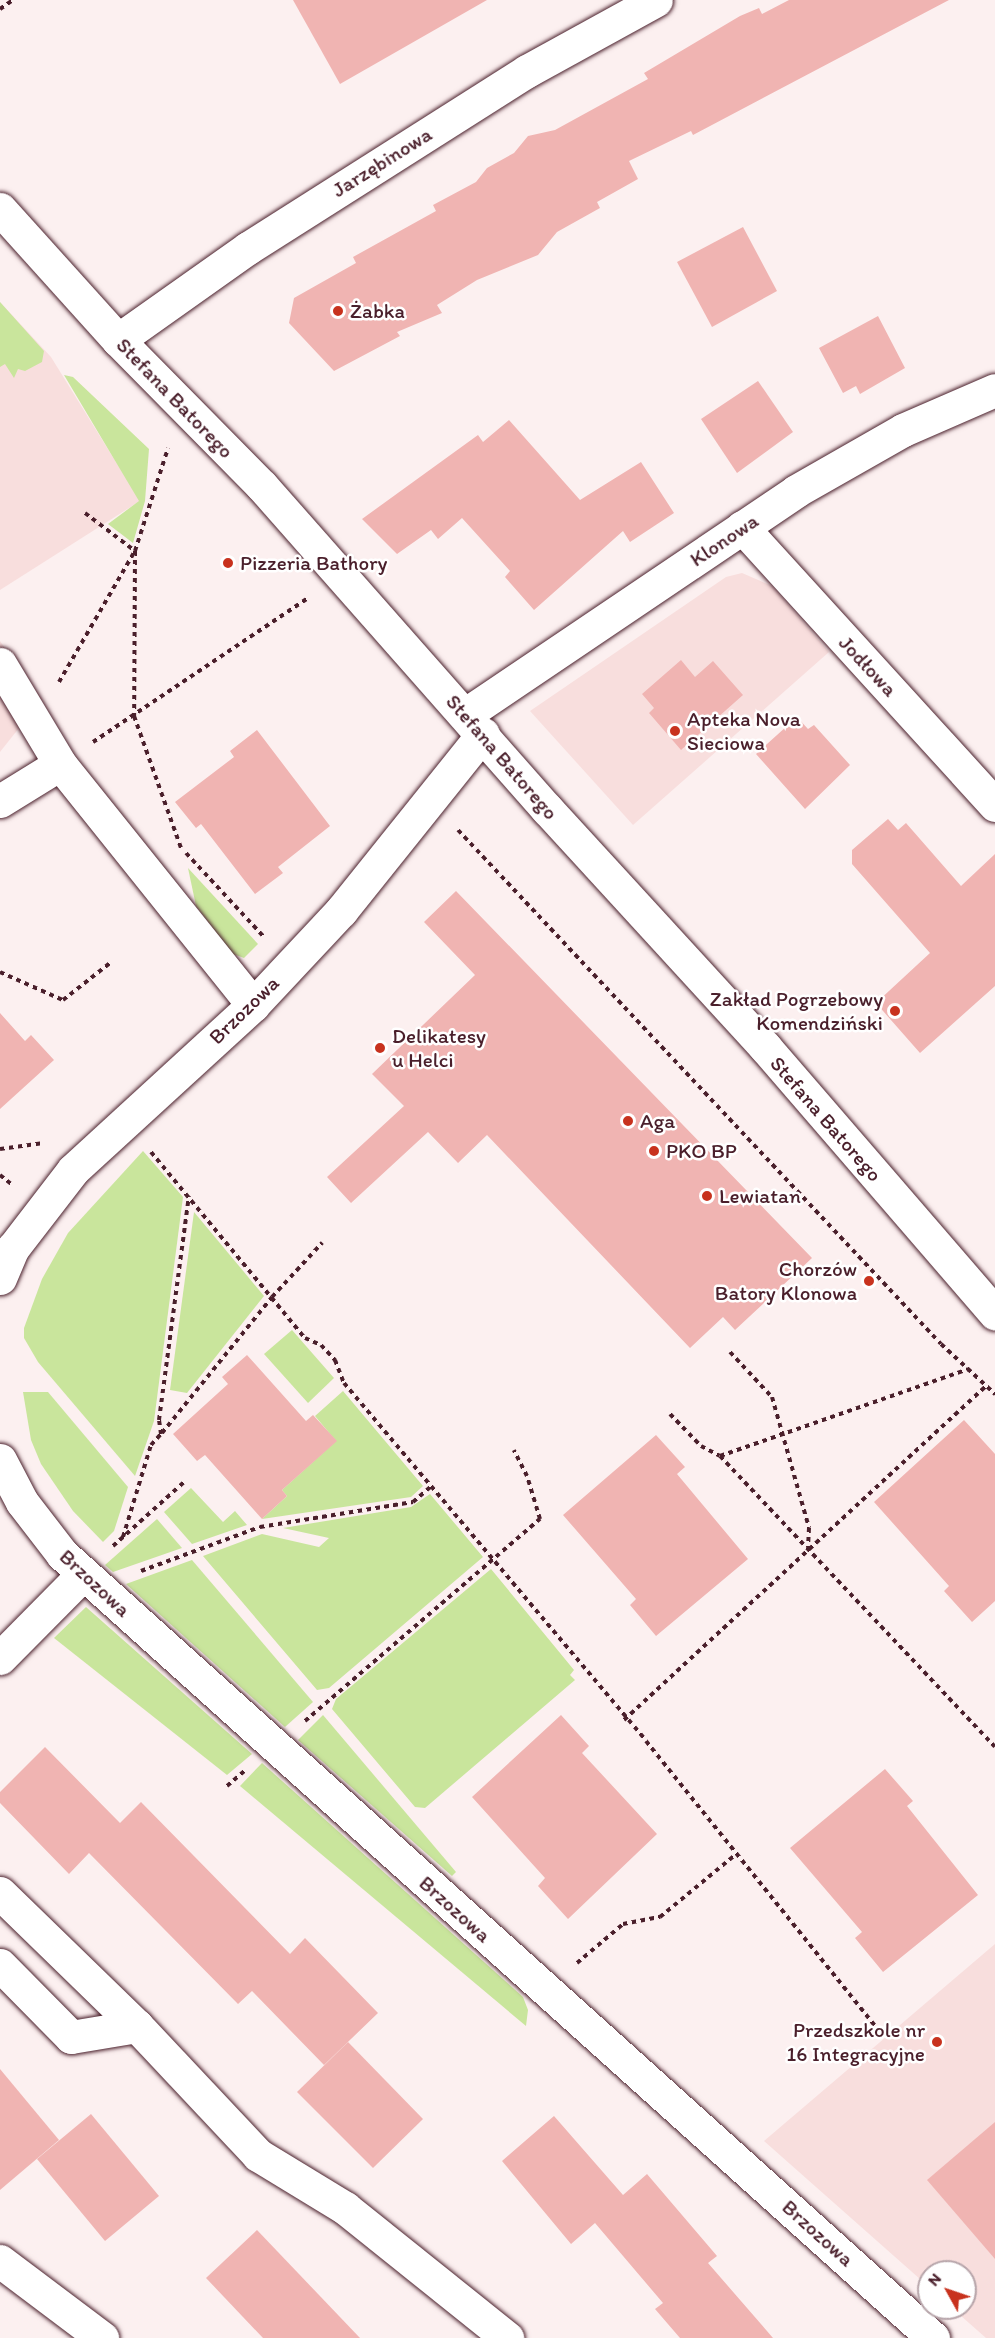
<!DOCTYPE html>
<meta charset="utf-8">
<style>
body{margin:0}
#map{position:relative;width:995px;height:2338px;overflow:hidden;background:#fcf0f0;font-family:Itim,sans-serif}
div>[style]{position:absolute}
.built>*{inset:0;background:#f8dedd}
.green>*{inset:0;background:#c9e59c}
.building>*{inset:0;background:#f0b4b2}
.path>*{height:4px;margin-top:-2px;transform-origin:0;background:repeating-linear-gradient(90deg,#4a1f2b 0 4.5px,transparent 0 9px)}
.roads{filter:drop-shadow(0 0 2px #4a1f2b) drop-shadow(0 0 2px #4a1f2b)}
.minor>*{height:33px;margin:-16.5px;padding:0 16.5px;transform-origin:16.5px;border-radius:16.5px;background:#fff}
.dots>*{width:16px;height:16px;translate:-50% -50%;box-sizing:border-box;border:3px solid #fff;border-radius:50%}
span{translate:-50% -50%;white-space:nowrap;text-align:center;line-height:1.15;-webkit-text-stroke:5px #fff;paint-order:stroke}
.street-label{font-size:21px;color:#4a1f2b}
.poi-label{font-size:21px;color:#4a1f2b}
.left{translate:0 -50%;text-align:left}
.right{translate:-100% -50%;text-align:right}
.north{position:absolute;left:917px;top:2260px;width:60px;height:60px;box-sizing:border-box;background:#fff;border:2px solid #b7a5aa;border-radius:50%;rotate:310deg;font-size:16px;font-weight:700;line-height:24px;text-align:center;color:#4a1f2b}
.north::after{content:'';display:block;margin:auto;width:21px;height:27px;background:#c8321e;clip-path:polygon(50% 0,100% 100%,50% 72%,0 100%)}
</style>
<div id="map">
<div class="built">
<div style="clip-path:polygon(0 302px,51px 357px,140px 501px,0 590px)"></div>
<div style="clip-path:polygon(742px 573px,772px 586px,829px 652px,633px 825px,530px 711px,726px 577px)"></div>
<div style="clip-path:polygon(0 641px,42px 699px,0 752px)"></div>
<div style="clip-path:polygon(995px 1944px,995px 2338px,986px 2338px,952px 2308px,965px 2308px,965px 2272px,929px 2272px,929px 2287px,764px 2141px)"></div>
</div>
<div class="green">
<div style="clip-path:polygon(0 302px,44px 351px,42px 362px,25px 371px,18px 369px,14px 378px,5px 364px,0 367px)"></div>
<div style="clip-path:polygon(64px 375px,73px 377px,149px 449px,145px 501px,133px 543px,108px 524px,139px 501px)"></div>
<div style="clip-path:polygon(188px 868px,258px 944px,244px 958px,233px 954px,196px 906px)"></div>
<div style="clip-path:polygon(143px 1151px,183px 1197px,154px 1421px,135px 1476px,38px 1362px,24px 1338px,24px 1328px,42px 1279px,68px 1233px)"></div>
<div style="clip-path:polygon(194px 1212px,264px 1296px,187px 1393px,170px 1390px)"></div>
<div style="clip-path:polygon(292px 1330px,334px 1378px,308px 1403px,264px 1354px)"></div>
<div style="clip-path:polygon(343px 1391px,423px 1486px,411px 1497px,262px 1519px,287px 1496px,282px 1490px,336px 1441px,315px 1416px)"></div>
<div style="clip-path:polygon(23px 1392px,48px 1392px,128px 1487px,114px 1531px,103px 1542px,73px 1511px,41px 1464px,31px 1440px)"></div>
<div style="clip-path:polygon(191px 1488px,223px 1522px,235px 1511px,247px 1525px,192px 1544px,164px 1512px)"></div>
<div style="clip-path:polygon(430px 1494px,483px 1557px,329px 1688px,317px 1690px,203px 1556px,262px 1534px,319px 1547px,329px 1538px,283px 1528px,411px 1507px)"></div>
<div style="clip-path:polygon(157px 1519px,182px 1548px,113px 1572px,105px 1565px)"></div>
<div style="clip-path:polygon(192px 1560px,313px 1702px,285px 1727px,126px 1584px)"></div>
<div style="clip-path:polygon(491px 1569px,574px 1670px,570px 1675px,575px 1680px,425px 1808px,415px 1807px,332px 1709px,336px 1699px)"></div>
<div style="clip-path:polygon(86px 1607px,252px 1754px,227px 1775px,54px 1638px)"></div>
<div style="clip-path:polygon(323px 1715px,456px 1872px,452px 1876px,298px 1740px)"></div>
<div style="clip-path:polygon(262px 1763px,523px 1997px,528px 2010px,526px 2026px,240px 1786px)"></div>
</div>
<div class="building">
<div style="clip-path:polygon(293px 0,487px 0,340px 84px)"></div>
<div style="clip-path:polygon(789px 0,949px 0,693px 135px,691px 131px,629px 161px,638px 179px,597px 202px,600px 208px,557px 232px,538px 255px,477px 280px,437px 305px,442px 313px,397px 332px,400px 336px,334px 371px,289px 323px,294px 298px,356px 263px,353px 257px,436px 211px,433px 205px,476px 182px,487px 168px,514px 153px,528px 136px,555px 130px,648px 79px,644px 73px,740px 16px,759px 8px,762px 14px)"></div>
<div style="clip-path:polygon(743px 227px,777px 291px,712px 327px,677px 262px)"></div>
<div style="clip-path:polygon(878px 316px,905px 368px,860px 394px,856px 386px,843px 393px,819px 348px)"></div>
<div style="clip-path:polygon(758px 381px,793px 432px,737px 473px,701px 419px)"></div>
<div style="clip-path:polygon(509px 420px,580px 500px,641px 462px,674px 513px,630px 542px,623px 531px,534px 610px,505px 577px,510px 571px,462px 518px,438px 539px,431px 530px,397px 554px,362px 519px,478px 435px,483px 442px)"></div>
<div style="clip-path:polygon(681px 660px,695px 677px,713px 661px,743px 695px,681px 750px,649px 713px,654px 708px,642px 694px)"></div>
<div style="clip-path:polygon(797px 717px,808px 729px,814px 725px,850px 765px,805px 809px,756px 754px)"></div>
<div style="clip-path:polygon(257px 730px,330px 826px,278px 867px,283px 873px,255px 894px,201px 824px,196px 828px,175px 802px,234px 757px,230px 751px)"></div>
<div style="clip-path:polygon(888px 819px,898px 830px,906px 823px,961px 886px,995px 854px,995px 986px,920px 1053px,876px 1003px,930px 953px,852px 864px,852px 850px)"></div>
<div style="clip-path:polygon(456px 891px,812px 1258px,735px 1330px,723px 1317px,690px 1348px,487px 1135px,458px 1163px,428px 1132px,351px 1203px,327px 1177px,404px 1106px,372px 1074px,475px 975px,424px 922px)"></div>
<div style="clip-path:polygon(0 1013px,25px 1041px,31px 1035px,54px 1060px,0 1109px)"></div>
<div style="clip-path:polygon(247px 1355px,306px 1421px,313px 1415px,337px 1441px,282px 1490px,287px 1496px,262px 1519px,205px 1455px,197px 1461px,173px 1434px,228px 1384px,222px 1377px)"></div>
<div style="clip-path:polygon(964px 1420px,995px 1454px,995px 1601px,972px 1622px,944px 1591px,949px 1586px,874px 1502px)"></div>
<div style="clip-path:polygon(656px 1435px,685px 1467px,677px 1474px,748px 1559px,656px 1636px,630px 1605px,636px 1599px,563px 1515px)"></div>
<div style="clip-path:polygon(561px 1715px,589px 1746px,582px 1753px,657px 1834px,568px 1919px,538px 1886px,545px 1878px,472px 1797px)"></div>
<div style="clip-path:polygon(45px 1747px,120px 1823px,141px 1802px,290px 1954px,305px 1938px,378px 2013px,324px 2065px,252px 1991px,238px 2004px,89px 1853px,69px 1874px,0 1803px,0 1792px)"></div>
<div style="clip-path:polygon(885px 1769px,913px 1801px,907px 1806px,978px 1895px,883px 1972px,855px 1938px,862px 1932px,790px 1848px)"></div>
<div style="clip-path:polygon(348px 2042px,423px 2119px,373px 2168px,297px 2092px)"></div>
<div style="clip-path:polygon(0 2069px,59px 2140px,0 2190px)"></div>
<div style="clip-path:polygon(91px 2114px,159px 2196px,105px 2241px,37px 2159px)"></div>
<div style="clip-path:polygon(554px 2116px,623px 2195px,647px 2174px,717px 2256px,708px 2263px,773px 2338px,680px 2338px,655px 2309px,663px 2303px,595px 2223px,571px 2244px,502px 2161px)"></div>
<div style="clip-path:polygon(995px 2122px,995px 2259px,927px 2180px)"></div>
<div style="clip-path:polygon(257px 2230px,360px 2338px,263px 2338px,206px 2278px)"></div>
</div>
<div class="path">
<div style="left:0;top:9px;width:16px;rotate:-35deg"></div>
<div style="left:85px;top:513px;width:63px;rotate:37.2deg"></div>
<div style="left:135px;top:551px;width:165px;rotate:90.3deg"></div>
<div style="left:134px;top:716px;width:140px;rotate:70.4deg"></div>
<div style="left:59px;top:682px;width:151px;rotate:-59.9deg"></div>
<div style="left:135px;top:551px;width:108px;rotate:-72.2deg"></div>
<div style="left:93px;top:742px;width:257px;rotate:-33.8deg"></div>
<div style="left:458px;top:830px;width:705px;rotate:46.78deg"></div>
<div style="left:941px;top:1344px;width:74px;rotate:42.8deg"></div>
<div style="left:186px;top:853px;width:113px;rotate:47.1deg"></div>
<div style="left:0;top:972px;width:69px;rotate:24deg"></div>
<div style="left:63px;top:1000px;width:60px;rotate:-38.2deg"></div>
<div style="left:0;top:1149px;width:44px;rotate:-7.8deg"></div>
<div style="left:151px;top:1152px;width:241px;rotate:50.4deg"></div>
<div style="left:305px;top:1338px;width:17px;rotate:24deg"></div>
<div style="left:321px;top:1345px;width:21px;rotate:47deg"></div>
<div style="left:335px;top:1360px;width:25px;rotate:69deg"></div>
<div style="left:344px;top:1383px;width:468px;rotate:49.8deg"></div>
<div style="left:646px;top:1741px;width:366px;rotate:51.2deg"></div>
<div style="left:0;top:1175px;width:14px;rotate:39deg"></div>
<div style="left:730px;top:1352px;width:62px;rotate:47deg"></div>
<div style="left:772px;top:1397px;width:136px;rotate:74.2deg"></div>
<div style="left:809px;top:1528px;width:20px;rotate:93deg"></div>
<div style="left:670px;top:1414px;width:45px;rotate:45.9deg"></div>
<div style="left:701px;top:1446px;width:21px;rotate:28deg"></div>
<div style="left:720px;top:1456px;width:400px;rotate:46.6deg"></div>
<div style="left:162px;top:1433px;width:175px;rotate:-51deg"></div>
<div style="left:272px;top:1297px;width:74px;rotate:-47.2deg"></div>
<div style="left:720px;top:1456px;width:263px;rotate:-19.3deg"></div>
<div style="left:123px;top:1537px;width:96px;rotate:-73.1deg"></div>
<div style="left:151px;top:1445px;width:15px;rotate:-48deg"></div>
<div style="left:161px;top:1434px;width:14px;rotate:-98deg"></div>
<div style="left:159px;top:1420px;width:226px;rotate:-82.4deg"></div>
<div style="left:113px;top:1546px;width:96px;rotate:-42deg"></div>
<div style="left:141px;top:1571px;width:127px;rotate:-20.3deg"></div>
<div style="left:260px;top:1527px;width:155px;rotate:-9.3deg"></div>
<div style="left:413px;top:1502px;width:23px;rotate:-41deg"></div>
<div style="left:624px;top:1720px;width:493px;rotate:-42.7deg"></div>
<div style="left:305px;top:1721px;width:310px;rotate:-40.7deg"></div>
<div style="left:540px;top:1519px;width:45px;rotate:-106.8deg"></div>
<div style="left:527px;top:1476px;width:29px;rotate:-117deg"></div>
<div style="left:227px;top:1786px;width:23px;rotate:-41deg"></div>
<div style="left:577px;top:1963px;width:60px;rotate:-40.3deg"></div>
<div style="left:623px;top:1924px;width:38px;rotate:-11deg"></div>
<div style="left:660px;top:1917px;width:97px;rotate:-39.6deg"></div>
</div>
<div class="roads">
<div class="minor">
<div style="left:0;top:209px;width:176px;rotate:48deg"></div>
<div style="left:118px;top:340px;width:205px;rotate:45.4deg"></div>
<div style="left:262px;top:486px;width:431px;rotate:48.6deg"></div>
<div style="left:547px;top:809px;width:323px;rotate:47.5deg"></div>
<div style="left:765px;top:1047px;width:352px;rotate:49.2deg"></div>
<div style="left:118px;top:340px;width:159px;rotate:-35.3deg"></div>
<div style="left:248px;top:248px;width:330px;rotate:-32.4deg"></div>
<div style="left:527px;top:71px;width:147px;rotate:-28.8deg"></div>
<div style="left:742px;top:527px;width:376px;rotate:47.7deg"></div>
<div style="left:0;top:664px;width:117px;rotate:59deg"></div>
<div style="left:60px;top:764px;width:309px;rotate:51.3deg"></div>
<div style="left:466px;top:714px;width:398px;rotate:-34deg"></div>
<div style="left:796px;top:491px;width:123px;rotate:-29.7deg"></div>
<div style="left:903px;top:430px;width:100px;rotate:-23.5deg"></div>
<div style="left:0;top:801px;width:70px;rotate:-31.7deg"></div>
<div style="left:0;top:1278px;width:33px;rotate:-67deg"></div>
<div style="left:13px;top:1248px;width:98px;rotate:-52.4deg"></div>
<div style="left:73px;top:1170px;width:244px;rotate:-42.5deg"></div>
<div style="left:253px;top:1005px;width:129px;rotate:-46.9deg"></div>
<div style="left:341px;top:911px;width:227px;rotate:-51.3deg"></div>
<div style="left:0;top:1460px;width:47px;rotate:62.4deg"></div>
<div style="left:22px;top:1502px;width:66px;rotate:52.4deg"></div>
<div style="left:62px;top:1554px;width:1172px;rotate:41.99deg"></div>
<div style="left:0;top:1658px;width:118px;rotate:-45.3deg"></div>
<div style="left:0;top:1893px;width:191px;rotate:44.2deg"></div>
<div style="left:0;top:1965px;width:101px;rotate:45.4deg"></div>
<div style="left:71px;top:2037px;width:67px;rotate:-9.5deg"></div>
<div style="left:137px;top:2026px;width:177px;rotate:46.8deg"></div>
<div style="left:258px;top:2155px;width:102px;rotate:31.3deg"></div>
<div style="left:345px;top:2208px;width:208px;rotate:38.7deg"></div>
<div style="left:0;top:2261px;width:128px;rotate:37deg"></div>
</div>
</div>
<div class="dots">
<div style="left:338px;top:311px;background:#c8321e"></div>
<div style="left:228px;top:563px;background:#c8321e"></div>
<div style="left:675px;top:731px;background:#c8321e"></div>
<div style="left:895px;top:1011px;background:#c8321e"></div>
<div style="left:380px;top:1048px;background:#c8321e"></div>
<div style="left:628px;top:1121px;background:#c8321e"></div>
<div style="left:654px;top:1151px;background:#c8321e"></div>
<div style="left:707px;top:1196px;background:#c8321e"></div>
<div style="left:869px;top:1281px;background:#c8321e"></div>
<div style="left:937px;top:2042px;background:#c8321e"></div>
</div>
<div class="street-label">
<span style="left:382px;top:162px;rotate:-32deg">Jarzębinowa</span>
<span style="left:175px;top:398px;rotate:46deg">Stefana Batorego</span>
<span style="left:724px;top:540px;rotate:-34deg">Klonowa</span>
<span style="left:868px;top:666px;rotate:47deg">Jodłowa</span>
<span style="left:502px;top:757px;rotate:49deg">Stefana Batorego</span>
<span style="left:244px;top:1010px;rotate:-44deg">Brzozowa</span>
<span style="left:826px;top:1119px;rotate:49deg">Stefana Batorego</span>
<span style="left:95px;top:1583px;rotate:43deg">Brzozowa</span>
<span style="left:455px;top:1909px;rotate:42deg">Brzozowa</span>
<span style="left:818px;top:2233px;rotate:42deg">Brzozowa</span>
</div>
<div class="poi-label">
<span class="left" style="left:350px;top:311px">Żabka</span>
<span class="left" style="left:240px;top:563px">Pizzeria Bathory</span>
<span class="left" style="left:687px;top:731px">Apteka Nova<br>Sieciowa</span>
<span class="right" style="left:883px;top:1011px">Zakład Pogrzebowy<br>Komendziński</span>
<span class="left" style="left:392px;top:1048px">Delikatesy<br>u Helci</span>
<span class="left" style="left:640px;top:1121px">Aga</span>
<span class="left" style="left:666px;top:1151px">PKO BP</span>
<span class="left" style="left:719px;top:1196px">Lewiatan</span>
<span class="right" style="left:857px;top:1281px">Chorzów<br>Batory Klonowa</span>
<span class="right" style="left:925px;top:2042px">Przedszkole nr<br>16 Integracyjne</span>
</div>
<div class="north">N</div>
</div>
